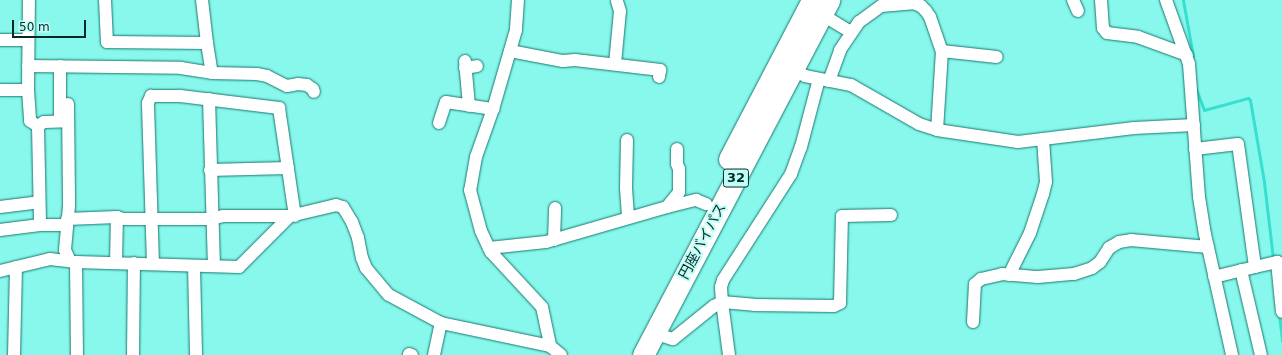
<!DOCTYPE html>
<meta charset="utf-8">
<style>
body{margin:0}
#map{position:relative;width:1282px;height:355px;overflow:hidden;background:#88f8ec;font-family:"DejaVu Sans","Noto Sans JP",sans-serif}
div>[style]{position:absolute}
.stream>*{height:3px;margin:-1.5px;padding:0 1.5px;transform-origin:1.5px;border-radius:1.5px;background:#36dfd0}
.roads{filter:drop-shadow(0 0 1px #197870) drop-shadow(0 0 1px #197870)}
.street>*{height:12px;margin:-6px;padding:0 6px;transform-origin:6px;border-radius:6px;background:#fff}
.highway>*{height:21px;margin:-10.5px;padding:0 10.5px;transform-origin:10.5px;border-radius:10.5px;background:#fff}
span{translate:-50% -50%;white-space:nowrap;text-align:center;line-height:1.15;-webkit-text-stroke:4px #bffdf5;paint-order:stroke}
.shield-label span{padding:1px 3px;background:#bffdf5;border:1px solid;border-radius:3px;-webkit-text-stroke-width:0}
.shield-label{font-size:13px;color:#042a27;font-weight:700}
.street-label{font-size:14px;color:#042a27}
.scale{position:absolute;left:12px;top:20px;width:74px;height:18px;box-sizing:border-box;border:2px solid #042a27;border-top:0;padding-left:5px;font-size:12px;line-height:14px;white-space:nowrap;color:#042a27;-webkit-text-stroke:3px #bffdf5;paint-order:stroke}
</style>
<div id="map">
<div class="stream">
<div style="left:1183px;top:0;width:57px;rotate:79.9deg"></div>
<div style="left:1196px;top:89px;width:22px;rotate:69deg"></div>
<div style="left:1204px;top:110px;width:46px;rotate:-15.3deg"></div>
<div style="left:1248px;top:98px;width:3px;rotate:45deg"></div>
<div style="left:1250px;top:100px;width:83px;rotate:80.3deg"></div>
<div style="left:1264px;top:182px;width:78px;rotate:83.3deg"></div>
<div style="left:1279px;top:315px;width:26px;rotate:83deg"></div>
</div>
<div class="roads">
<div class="street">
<div style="left:105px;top:0;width:42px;rotate:87.3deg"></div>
<div style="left:107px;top:42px;width:100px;rotate:0.6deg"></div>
<div style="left:207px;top:43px;width:43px;rotate:-96.6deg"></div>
<div style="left:518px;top:0;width:30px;rotate:94deg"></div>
<div style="left:516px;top:30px;width:82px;rotate:106.2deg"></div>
<div style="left:493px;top:109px;width:51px;rotate:109.5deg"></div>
<div style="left:476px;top:157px;width:34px;rotate:100deg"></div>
<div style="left:470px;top:190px;width:42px;rotate:75deg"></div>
<div style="left:481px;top:231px;width:23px;rotate:65deg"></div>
<div style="left:491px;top:252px;width:75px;rotate:47.2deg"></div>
<div style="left:542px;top:307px;width:40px;rotate:78deg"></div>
<div style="left:912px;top:0;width:3px;rotate:72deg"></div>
<div style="left:913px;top:3px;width:9px;rotate:21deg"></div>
<div style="left:921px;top:6px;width:7px;rotate:45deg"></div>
<div style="left:926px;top:11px;width:7px;rotate:56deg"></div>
<div style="left:930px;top:17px;width:36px;rotate:71deg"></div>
<div style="left:942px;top:51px;width:79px;rotate:93.6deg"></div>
<div style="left:1073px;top:0;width:12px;rotate:66deg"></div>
<div style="left:1101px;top:0;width:28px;rotate:86deg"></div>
<div style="left:1103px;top:28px;width:6px;rotate:51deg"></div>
<div style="left:1107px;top:33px;width:31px;rotate:7deg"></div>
<div style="left:1138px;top:37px;width:52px;rotate:20.2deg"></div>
<div style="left:1166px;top:0;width:68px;rotate:70.2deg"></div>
<div style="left:1189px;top:64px;width:133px;rotate:85.7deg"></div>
<div style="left:1199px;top:197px;width:37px;rotate:81deg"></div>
<div style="left:1205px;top:234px;width:124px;rotate:77.4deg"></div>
<div style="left:821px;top:14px;width:35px;rotate:31deg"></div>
<div style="left:0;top:40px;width:28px"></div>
<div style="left:207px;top:43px;width:30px;rotate:81deg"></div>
<div style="left:510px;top:51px;width:54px;rotate:10.7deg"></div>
<div style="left:563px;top:61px;width:12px;rotate:-5deg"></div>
<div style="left:575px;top:60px;width:86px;rotate:6.7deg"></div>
<div style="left:660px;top:70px;width:7px;rotate:98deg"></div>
<div style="left:942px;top:51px;width:55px;rotate:6.2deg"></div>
<div style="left:465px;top:61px;width:45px;rotate:84.9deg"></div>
<div style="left:615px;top:64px;width:53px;rotate:-84.6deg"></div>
<div style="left:620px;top:11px;width:10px;rotate:-107deg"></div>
<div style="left:28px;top:66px;width:153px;rotate:0.7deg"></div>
<div style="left:181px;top:68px;width:31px;rotate:9deg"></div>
<div style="left:212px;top:73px;width:45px;rotate:1.3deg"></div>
<div style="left:257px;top:74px;width:10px;rotate:11deg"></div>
<div style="left:267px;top:76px;width:22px;rotate:27deg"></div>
<div style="left:287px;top:86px;width:11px;rotate:-10deg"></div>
<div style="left:298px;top:84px;width:9px;rotate:6deg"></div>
<div style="left:307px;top:85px;width:7px;rotate:34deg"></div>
<div style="left:313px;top:89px;width:3px;rotate:72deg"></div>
<div style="left:465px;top:68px;width:12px;rotate:-9deg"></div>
<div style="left:793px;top:69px;width:14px;rotate:30deg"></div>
<div style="left:805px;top:76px;width:47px;rotate:11.1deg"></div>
<div style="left:851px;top:85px;width:78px;rotate:29.8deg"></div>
<div style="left:919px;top:124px;width:19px;rotate:18deg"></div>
<div style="left:937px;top:130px;width:82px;rotate:8.4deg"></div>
<div style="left:1018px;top:142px;width:117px;rotate:-6.9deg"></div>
<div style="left:1134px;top:128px;width:60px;rotate:-2.9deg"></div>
<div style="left:829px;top:81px;width:33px;rotate:-70deg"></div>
<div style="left:840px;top:50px;width:34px;rotate:-56deg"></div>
<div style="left:859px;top:22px;width:27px;rotate:-36deg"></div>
<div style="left:881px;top:6px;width:32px;rotate:-5deg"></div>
<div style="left:0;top:90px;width:28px"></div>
<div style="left:28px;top:90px;width:90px;rotate:-89.4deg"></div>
<div style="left:28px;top:90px;width:31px;rotate:86deg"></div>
<div style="left:30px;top:121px;width:9px;rotate:32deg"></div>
<div style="left:38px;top:126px;width:99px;rotate:88.8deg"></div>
<div style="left:209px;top:99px;width:167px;rotate:88.3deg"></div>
<div style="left:68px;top:104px;width:102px;rotate:89.4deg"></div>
<div style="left:69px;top:206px;width:44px;rotate:95.2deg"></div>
<div style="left:65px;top:250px;width:12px;rotate:66deg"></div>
<div style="left:60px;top:116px;width:50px;rotate:-90deg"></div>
<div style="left:439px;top:123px;width:22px;rotate:-72deg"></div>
<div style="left:446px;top:102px;width:48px;rotate:8.5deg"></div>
<div style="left:38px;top:126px;width:7px;rotate:-34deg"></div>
<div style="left:44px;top:122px;width:24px;rotate:-2deg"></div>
<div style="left:627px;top:140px;width:48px;rotate:91.2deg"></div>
<div style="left:626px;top:188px;width:29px;rotate:86deg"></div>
<div style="left:1195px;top:149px;width:43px;rotate:-6.6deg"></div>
<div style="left:1238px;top:144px;width:124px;rotate:82.1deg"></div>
<div style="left:1255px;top:267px;width:42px;rotate:166.3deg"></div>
<div style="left:210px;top:170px;width:78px;rotate:-1.5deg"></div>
<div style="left:0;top:207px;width:39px;rotate:-7deg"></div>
<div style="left:667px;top:207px;width:30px;rotate:-14deg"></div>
<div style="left:696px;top:200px;width:11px;rotate:22deg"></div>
<div style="left:67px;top:219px;width:50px;rotate:-2.3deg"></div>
<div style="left:117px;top:217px;width:6px;rotate:18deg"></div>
<div style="left:123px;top:219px;width:88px"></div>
<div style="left:211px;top:219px;width:12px;rotate:-14deg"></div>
<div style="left:223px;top:216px;width:67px"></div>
<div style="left:0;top:230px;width:40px;rotate:-7.1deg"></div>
<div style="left:40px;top:225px;width:26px"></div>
<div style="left:554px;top:240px;width:32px;rotate:-88deg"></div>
<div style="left:489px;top:248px;width:57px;rotate:-6deg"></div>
<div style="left:546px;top:242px;width:126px;rotate:-16.1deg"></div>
<div style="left:667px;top:207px;width:19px;rotate:-51deg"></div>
<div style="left:679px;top:192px;width:23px;rotate:-90deg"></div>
<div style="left:679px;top:169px;width:5px;rotate:-112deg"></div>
<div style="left:677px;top:164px;width:15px;rotate:-90deg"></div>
<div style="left:76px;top:262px;width:93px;rotate:89.4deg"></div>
<div style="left:1277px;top:262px;width:50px;rotate:84.3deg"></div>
<div style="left:116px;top:263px;width:46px;rotate:-88.8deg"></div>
<div style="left:153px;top:264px;width:161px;rotate:-91.8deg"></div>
<div style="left:148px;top:103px;width:8px;rotate:-67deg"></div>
<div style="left:151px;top:96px;width:29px"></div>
<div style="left:180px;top:96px;width:100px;rotate:6.9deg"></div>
<div style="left:279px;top:108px;width:109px;rotate:81.6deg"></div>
<div style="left:194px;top:266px;width:89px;rotate:88.7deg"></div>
<div style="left:1255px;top:267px;width:23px;rotate:-13deg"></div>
<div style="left:1277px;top:262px;width:5px;rotate:22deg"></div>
<div style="left:1241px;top:270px;width:87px;rotate:76.8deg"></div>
<div style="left:0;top:271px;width:51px;rotate:-13.5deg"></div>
<div style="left:50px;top:259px;width:26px;rotate:7deg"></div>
<div style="left:76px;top:262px;width:163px;rotate:1.8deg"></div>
<div style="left:239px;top:267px;width:72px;rotate:-45deg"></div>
<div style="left:290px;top:216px;width:47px;rotate:-13.4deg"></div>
<div style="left:336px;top:205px;width:7px;rotate:16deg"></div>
<div style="left:343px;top:207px;width:17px;rotate:59deg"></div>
<div style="left:352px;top:222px;width:17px;rotate:69deg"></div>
<div style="left:358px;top:238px;width:20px;rotate:79deg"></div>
<div style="left:362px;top:258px;width:11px;rotate:68deg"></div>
<div style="left:366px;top:268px;width:35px;rotate:50deg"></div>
<div style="left:389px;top:295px;width:59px;rotate:28.3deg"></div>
<div style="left:441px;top:323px;width:111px;rotate:11.9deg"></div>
<div style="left:550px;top:346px;width:14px;rotate:39deg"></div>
<div style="left:1009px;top:275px;width:47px;rotate:-63.4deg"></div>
<div style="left:1030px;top:233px;width:41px;rotate:-71.6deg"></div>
<div style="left:1043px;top:194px;width:12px;rotate:-76deg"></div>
<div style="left:1046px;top:182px;width:43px;rotate:-94deg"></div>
<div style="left:973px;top:322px;width:38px;rotate:-87deg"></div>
<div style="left:975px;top:284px;width:8px;rotate:-40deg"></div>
<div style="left:981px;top:279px;width:22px;rotate:-13deg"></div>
<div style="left:1002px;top:274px;width:36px;rotate:5deg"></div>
<div style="left:1038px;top:277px;width:36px;rotate:-5deg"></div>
<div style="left:1074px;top:274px;width:19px;rotate:-18deg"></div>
<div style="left:1092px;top:268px;width:10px;rotate:-37deg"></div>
<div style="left:1100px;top:262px;width:17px;rotate:-57deg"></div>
<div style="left:1109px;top:248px;width:12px;rotate:-31deg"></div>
<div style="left:1119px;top:242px;width:12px;rotate:-9deg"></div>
<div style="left:1131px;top:240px;width:77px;rotate:5.2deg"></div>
<div style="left:654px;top:333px;width:20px;rotate:18deg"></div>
<div style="left:673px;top:339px;width:53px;rotate:-38.8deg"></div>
<div style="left:714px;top:306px;width:9px;rotate:-27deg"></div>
<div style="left:722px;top:302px;width:32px;rotate:5deg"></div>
<div style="left:754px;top:305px;width:80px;rotate:0.7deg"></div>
<div style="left:834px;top:306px;width:7px;rotate:-27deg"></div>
<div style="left:840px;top:303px;width:87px;rotate:-88.7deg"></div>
<div style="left:842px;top:216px;width:49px;rotate:-1.2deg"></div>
<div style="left:409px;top:354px;width:3px;rotate:18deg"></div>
<div style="left:14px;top:355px;width:88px;rotate:-88.7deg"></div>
<div style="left:133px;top:355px;width:92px;rotate:-89.4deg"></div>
<div style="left:434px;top:355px;width:33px;rotate:-78deg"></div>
<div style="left:729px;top:355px;width:53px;rotate:-97.5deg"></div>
<div style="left:722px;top:302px;width:15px;rotate:-94deg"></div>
<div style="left:721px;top:287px;width:7px;rotate:-74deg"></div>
<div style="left:723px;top:280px;width:126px;rotate:-57.3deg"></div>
<div style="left:791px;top:174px;width:29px;rotate:-70deg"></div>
<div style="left:801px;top:147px;width:70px;rotate:-75.2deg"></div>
</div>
<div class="highway">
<div style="left:729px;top:159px;width:179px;rotate:-62.4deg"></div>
<div style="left:643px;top:355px;width:401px;rotate:-62.3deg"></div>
</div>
</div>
<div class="shield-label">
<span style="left:736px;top:178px">32</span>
</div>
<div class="street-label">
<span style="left:702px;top:241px;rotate:-62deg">円座バイパス</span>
</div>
<div class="scale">50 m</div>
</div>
